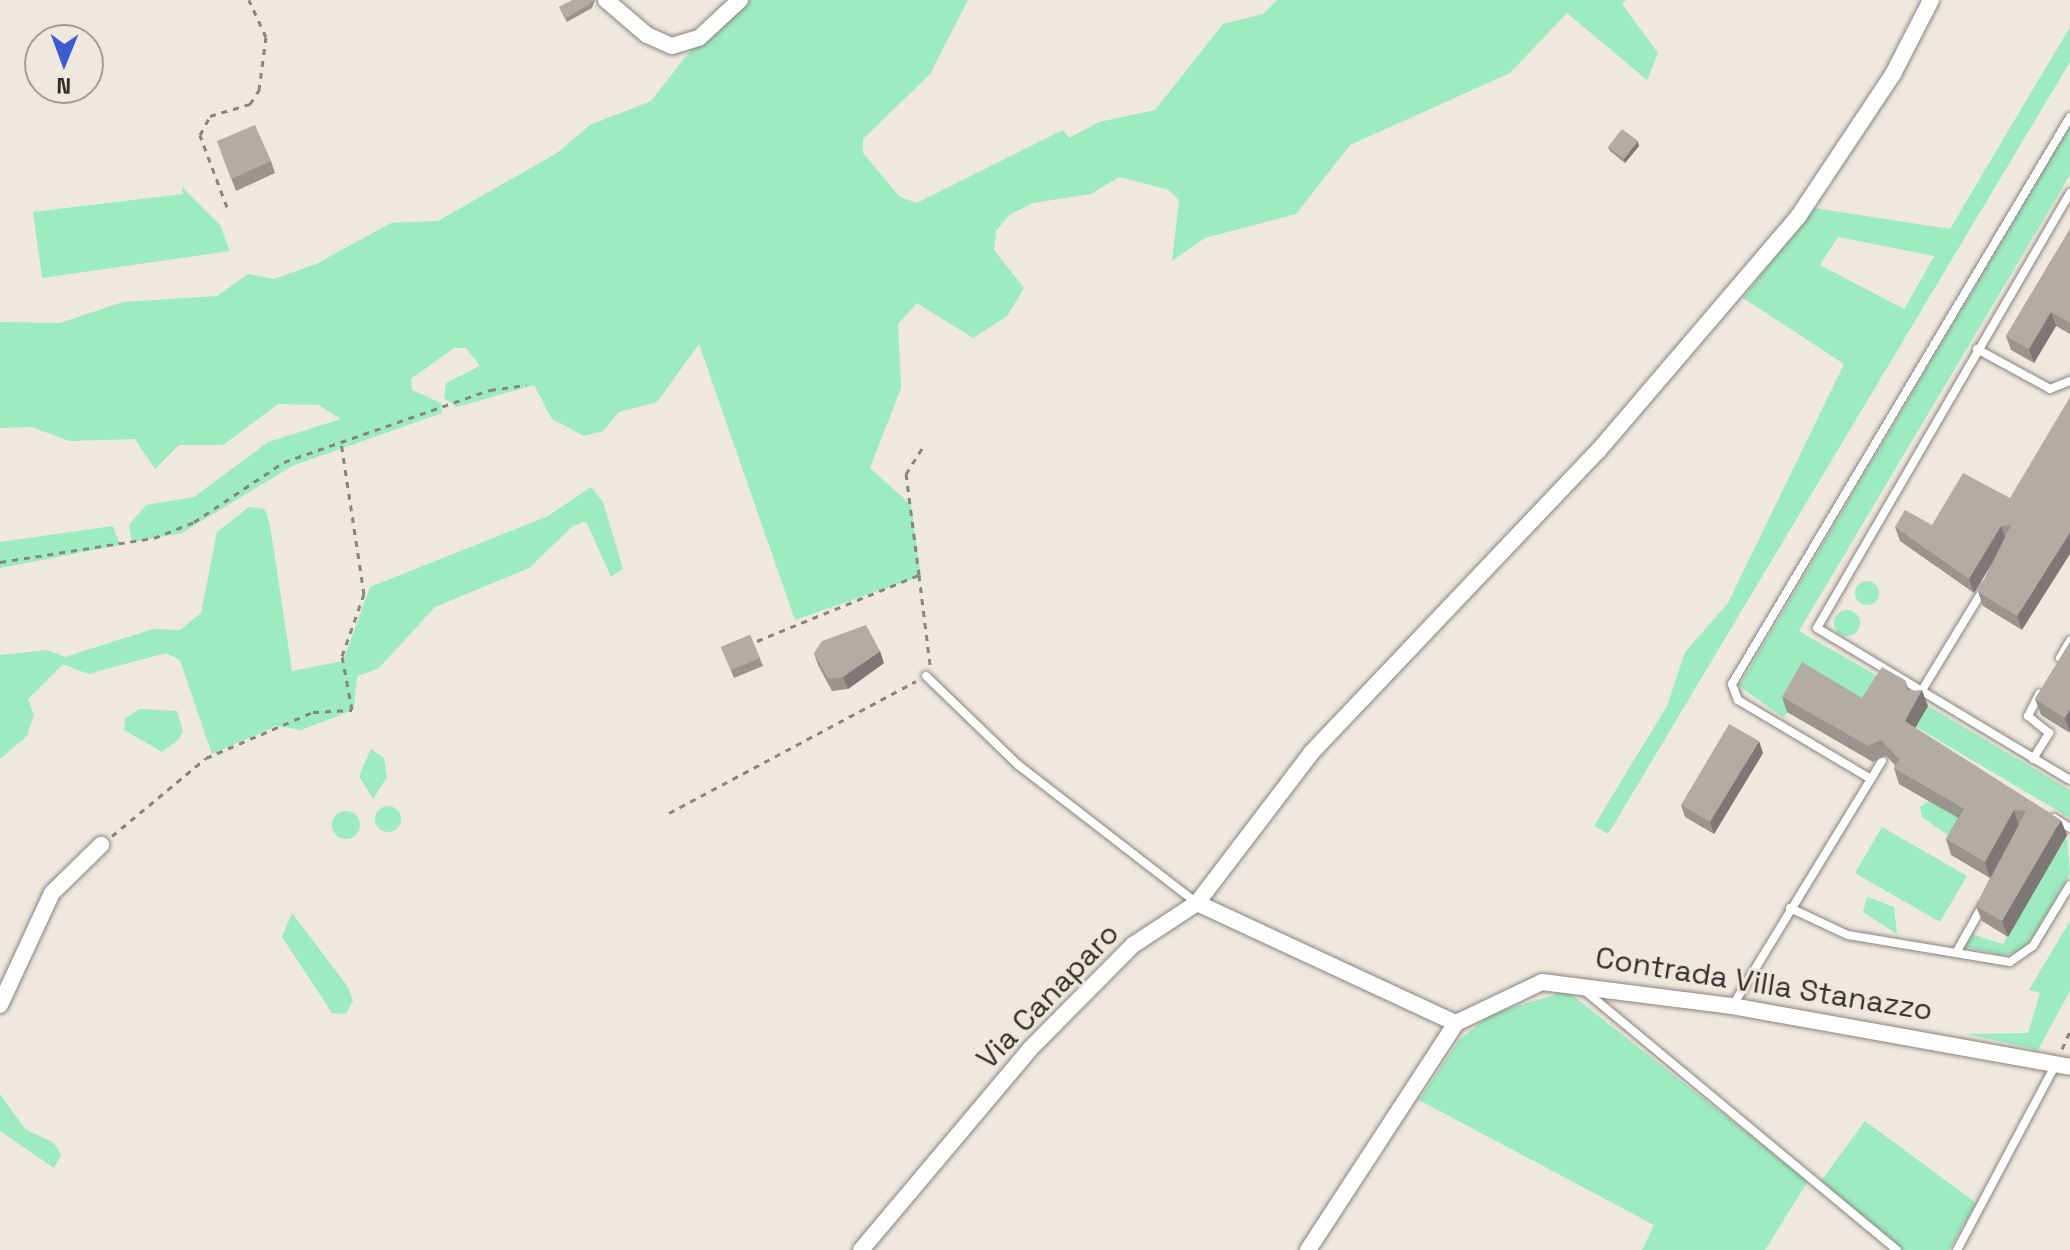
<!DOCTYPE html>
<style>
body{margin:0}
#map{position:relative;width:2070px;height:1250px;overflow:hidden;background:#eee8df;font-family:"Space Grotesk",sans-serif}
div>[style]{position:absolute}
.green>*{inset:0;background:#9debc0}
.round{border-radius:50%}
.path>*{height:3px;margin-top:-1.5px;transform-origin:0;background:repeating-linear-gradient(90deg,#88847e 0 6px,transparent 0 12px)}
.roads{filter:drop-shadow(0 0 2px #89837b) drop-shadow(0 0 2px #89837b)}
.service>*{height:8px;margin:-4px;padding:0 4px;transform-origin:4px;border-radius:4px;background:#fff}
.minor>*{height:16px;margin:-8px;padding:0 8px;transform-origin:8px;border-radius:8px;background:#fff}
.wall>*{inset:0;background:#99948d}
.shaded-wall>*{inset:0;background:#7d7873}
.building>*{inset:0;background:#b2aca4}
span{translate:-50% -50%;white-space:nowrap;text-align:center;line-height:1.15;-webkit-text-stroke:6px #eee8df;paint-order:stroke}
.street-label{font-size:30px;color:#312f2c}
.north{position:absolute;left:24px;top:24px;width:80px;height:80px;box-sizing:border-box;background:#eee8df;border:2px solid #a29e97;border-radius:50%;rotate:181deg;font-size:22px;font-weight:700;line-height:32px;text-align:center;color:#312f2c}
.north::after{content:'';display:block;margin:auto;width:28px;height:36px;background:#3b5dcf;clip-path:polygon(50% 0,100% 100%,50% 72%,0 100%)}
</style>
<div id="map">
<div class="green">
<div style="clip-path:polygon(744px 0,968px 0,930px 74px,863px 139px,863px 153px,900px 197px,917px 203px,1063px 130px,1069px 138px,1099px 122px,1155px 110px,1223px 24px,1263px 14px,1277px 0,1626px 0,1622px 4px,1658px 53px,1647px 80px,1567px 13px,1510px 73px,1350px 145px,1296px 214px,1205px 238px,1172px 261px,1179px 200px,1169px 190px,1119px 177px,1091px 194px,1033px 203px,1009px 215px,996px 231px,994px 250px,1024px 288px,1007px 316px,973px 338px,917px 303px,898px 324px,901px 388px,870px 468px,911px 505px,921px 576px,795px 620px,699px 344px,657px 402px,619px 412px,603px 431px,584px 436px,552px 419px,534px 385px,457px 407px,444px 398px,446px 383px,480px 366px,466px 348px,454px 348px,411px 379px,412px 390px,441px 403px,442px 413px,292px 466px,182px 533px,132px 542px,129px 525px,146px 505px,194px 497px,268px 442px,341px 419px,319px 405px,278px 404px,223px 445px,179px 445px,155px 469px,135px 439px,69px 441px,32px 427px,0 428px,0 322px,60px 323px,123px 302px,217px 296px,248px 274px,274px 279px,316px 264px,391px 223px,438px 221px,557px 153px,590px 125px,651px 101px,694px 46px)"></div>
<div style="clip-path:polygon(evenodd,2070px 27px,2070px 62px,1608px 834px,1594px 826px,1667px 706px,1685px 652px,1728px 603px,1844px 364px,1743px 298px,1814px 208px,1950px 229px,2070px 27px,1838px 237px,1934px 256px,1934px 257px,1904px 309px,1820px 265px,1838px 237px)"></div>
<div style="clip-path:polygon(2070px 126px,2070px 175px,1799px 631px,1888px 682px,1868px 713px,1808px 678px,1784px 718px,1739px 686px)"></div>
<div style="clip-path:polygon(182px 187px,220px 225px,230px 251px,42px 278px,33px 212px,183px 194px)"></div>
<div style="clip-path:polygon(591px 487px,603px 502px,623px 569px,611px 577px,586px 521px,573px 526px,529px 568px,435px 607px,378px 669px,357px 676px,354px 707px,346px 713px,301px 730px,276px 726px,212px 754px,180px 660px,166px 653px,88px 674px,63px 664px,28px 699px,34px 715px,27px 736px,0 759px,0 655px,47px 650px,65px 657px,153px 629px,180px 630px,201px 613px,217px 532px,249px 507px,265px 509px,270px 525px,292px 671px,343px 661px,370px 587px,548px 516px)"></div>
<div style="clip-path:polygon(113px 526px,120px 545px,0 568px,0 542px)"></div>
<div class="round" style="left:1855px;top:581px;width:24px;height:24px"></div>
<div class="round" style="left:1834px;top:610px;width:26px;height:26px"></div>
<div style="clip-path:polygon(1928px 706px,2070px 790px,2070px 818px,1916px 727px)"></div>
<div style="clip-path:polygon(139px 709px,177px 711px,183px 731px,178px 740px,162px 752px,124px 730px,125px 719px)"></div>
<div style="clip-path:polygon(371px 749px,384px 758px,387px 777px,373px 799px,359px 776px)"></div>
<div style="clip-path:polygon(1929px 801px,1963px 821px,1949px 836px,1922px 817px,1920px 807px)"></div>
<div class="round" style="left:375px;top:806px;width:26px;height:26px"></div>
<div class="round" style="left:332px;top:811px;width:28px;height:28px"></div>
<div style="clip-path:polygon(1882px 827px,1967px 876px,1940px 922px,1855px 873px)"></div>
<div style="clip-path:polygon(2067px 835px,2070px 874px,2025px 950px,2003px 955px,1965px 947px,1971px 934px,2003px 944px)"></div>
<div style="clip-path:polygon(1867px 897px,1894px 907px,1897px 934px,1863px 912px)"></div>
<div style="clip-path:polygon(292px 913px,348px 987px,353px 1001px,346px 1014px,332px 1013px,282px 937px)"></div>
<div style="clip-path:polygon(2070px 921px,2070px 991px,2038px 1050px,1966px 1034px,2028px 1033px,2040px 993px,2029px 990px)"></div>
<div style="clip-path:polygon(1567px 991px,1808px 1181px,1765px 1250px,1642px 1250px,1654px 1225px,1419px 1100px,1459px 1040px,1491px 1014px)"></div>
<div style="clip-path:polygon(0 1094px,25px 1129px,54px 1143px,61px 1155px,54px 1168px,0 1131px)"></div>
<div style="clip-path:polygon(1865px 1121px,1976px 1203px,1949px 1250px,1901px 1250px,1821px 1181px)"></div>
</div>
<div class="path">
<div style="left:227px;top:207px;width:77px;rotate:-110.6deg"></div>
<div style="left:200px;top:135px;width:21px;rotate:-62deg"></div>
<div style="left:210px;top:116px;width:42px;rotate:-16.7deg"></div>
<div style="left:250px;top:104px;width:17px;rotate:-57deg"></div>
<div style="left:259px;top:90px;width:53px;rotate:-82.5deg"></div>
<div style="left:266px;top:37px;width:41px;rotate:-114.7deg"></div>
<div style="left:0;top:562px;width:156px;rotate:-8.9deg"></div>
<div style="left:154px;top:538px;width:43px;rotate:-21.8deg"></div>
<div style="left:194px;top:522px;width:108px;rotate:-33.7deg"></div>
<div style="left:284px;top:462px;width:218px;rotate:-19.3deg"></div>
<div style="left:490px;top:390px;width:37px;rotate:-8deg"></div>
<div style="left:919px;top:575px;width:102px;rotate:-97.3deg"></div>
<div style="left:906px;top:474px;width:31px;rotate:-58deg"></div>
<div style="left:757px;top:641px;width:175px;rotate:-22.2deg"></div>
<div style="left:919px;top:575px;width:90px;rotate:83deg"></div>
<div style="left:669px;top:813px;width:280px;rotate:-28.1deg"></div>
<div style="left:112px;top:836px;width:122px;rotate:-39.7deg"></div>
<div style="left:206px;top:758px;width:116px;rotate:-23.3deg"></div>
<div style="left:313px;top:712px;width:39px;rotate:-3deg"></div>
<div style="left:352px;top:710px;width:55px;rotate:-100.5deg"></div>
<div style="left:342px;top:656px;width:66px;rotate:-70.5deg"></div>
<div style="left:364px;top:594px;width:154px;rotate:-98.6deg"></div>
<div style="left:2062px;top:1049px;width:20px;rotate:-66deg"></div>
</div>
<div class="roads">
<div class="service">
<div style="left:2070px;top:193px;width:503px;rotate:120.18deg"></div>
<div style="left:1817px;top:628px;width:295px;rotate:31deg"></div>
<div style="left:1977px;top:349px;width:83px;rotate:28.7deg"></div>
<div style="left:2050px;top:389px;width:22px;rotate:-22deg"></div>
<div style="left:2060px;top:658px;width:20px;rotate:-60deg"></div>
<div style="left:926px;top:676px;width:127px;rotate:44deg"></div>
<div style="left:1017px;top:764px;width:227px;rotate:37.7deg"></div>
<div style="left:1919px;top:695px;width:127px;rotate:-58.6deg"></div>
<div style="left:2033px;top:759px;width:31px;rotate:-58deg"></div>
<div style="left:2049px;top:733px;width:27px;rotate:-141deg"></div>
<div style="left:2028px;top:716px;width:25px;rotate:-63deg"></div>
<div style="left:1871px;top:779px;width:155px;rotate:-149.3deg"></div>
<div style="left:1738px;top:700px;width:17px;rotate:-111deg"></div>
<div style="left:1732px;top:684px;width:660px;rotate:-59.2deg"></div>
<div style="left:2054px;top:818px;width:19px;rotate:32deg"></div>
<div style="left:1790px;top:908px;width:64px;rotate:25deg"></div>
<div style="left:1848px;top:935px;width:164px;rotate:9.5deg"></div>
<div style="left:2010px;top:962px;width:28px;rotate:-35deg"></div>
<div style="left:2033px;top:946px;width:71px;rotate:-58.8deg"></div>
<div style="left:1956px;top:953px;width:55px;rotate:-60.6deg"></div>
<div style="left:1579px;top:986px;width:413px;rotate:39.7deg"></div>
<div style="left:1733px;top:1005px;width:286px;rotate:-58.6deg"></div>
<div style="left:1957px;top:1250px;width:211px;rotate:-62deg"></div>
</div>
<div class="minor">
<div style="left:606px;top:0;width:54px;rotate:40.5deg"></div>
<div style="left:647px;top:35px;width:27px;rotate:24deg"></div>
<div style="left:672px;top:46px;width:28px;rotate:-17deg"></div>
<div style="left:699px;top:38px;width:56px;rotate:-42.8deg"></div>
<div style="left:1197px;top:903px;width:190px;rotate:-52.7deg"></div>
<div style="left:1312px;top:752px;width:415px;rotate:-46.5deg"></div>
<div style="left:1598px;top:451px;width:308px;rotate:-49.5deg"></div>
<div style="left:1798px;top:217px;width:172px;rotate:-56.4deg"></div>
<div style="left:1893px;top:74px;width:83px;rotate:-62.8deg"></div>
<div style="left:0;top:1005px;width:123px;rotate:-65.1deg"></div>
<div style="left:52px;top:893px;width:69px;rotate:-44.4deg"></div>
<div style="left:861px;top:1250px;width:263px;rotate:-49.9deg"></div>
<div style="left:1030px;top:1049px;width:146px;rotate:-45.3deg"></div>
<div style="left:1133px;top:945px;width:77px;rotate:-33.3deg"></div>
<div style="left:1197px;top:903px;width:285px;rotate:24.9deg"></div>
<div style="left:1308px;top:1250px;width:271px;rotate:-56.9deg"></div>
<div style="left:1456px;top:1023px;width:95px;rotate:-25.5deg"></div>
<div style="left:1542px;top:982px;width:192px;rotate:7.2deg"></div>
<div style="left:1732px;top:1006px;width:343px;rotate:10.2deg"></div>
</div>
</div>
<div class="wall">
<div style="clip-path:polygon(595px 0,592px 8px,567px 22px,559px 7px)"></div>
<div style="clip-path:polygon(217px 141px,271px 161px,275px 173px,236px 191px)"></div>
<div style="clip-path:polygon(1639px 146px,1625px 163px,1610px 151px,1608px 147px)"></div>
<div style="clip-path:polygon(2070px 229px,2070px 334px,2056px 326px,2034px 363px,2011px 350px,2006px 336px)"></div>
<div style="clip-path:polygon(2010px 498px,2022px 630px,1983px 606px,1978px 592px,1992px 563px,1974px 593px,1900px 541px,1895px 527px,1932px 525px)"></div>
<div style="clip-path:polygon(750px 635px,763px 666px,734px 678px,721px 647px)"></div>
<div style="clip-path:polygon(2070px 642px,2070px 733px,2041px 715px,2035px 699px)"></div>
<div style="clip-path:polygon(814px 653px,884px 663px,848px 689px,832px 691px,818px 665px)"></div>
<div style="clip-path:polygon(1909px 691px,1928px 706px,1915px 728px,2067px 835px,2008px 937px,1982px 921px,1976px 906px,1990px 878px,1951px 855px,1946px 839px,1958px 818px,1899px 784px,1894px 768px,1895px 765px,1886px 756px,1873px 762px,1787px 712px,1782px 697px,1862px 698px)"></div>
<div style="clip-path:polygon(1763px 753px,1714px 834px,1685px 817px,1681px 805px)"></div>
</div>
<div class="shaded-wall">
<div style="clip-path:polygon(1638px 141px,1639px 146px,1625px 163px,1624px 159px)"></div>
<div style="clip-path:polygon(2051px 312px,2056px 326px,2034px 363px,2029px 349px)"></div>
<div style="clip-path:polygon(2001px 526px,2006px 540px,1974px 593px,1969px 579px)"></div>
<div style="clip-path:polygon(2070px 532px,2070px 554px,2022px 630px,2017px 616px)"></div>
<div style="clip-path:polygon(880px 651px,884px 663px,848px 689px,843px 677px)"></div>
<div style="clip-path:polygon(1905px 680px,1911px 696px,1922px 690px,1928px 706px,1910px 737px,1905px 721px)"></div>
<div style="clip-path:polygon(2070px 709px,2070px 731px,2065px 718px)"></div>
<div style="clip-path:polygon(1759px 741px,1763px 753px,1714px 834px,1710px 822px)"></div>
<div style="clip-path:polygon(2014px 810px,2019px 826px,1990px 878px,1985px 862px)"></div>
<div style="clip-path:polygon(2061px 820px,2067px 835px,2008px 937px,2002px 921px)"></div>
</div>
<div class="building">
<div style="clip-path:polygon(572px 0,592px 0,590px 4px,566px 18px,559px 7px)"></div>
<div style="clip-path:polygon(255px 125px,271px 161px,231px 179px,217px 141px)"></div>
<div style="clip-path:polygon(1622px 129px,1638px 141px,1624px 159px,1608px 147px)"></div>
<div style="clip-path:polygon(2070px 229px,2070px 323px,2051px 312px,2029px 349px,2006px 336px)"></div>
<div style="clip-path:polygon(2070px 397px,2070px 532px,2017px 616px,1978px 592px,2011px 525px,2001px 526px,1969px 579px,1895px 527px,1905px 510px,1932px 525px,1963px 473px,2010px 498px)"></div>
<div style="clip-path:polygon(866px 625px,880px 651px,843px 677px,828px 679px,814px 653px,822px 641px)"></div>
<div style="clip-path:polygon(750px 635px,760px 658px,731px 670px,721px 647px)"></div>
<div style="clip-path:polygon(2070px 642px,2070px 709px,2065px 718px,2035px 699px)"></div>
<div style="clip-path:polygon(1802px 662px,1862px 698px,1882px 667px,1905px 680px,1908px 691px,1922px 690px,1905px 721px,2061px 820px,2002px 921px,1976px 906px,2026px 811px,2014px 810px,1985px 862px,1946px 839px,1964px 809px,1894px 768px,1899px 759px,1881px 740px,1868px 746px,1782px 697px)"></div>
<div style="clip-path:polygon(1729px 724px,1759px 741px,1710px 822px,1681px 805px)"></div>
</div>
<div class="street-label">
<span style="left:1764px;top:984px;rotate:9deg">Contrada Villa Stanazzo</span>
<span style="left:1048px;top:996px;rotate:-46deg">Via Canaparo</span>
</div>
<div class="north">N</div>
</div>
